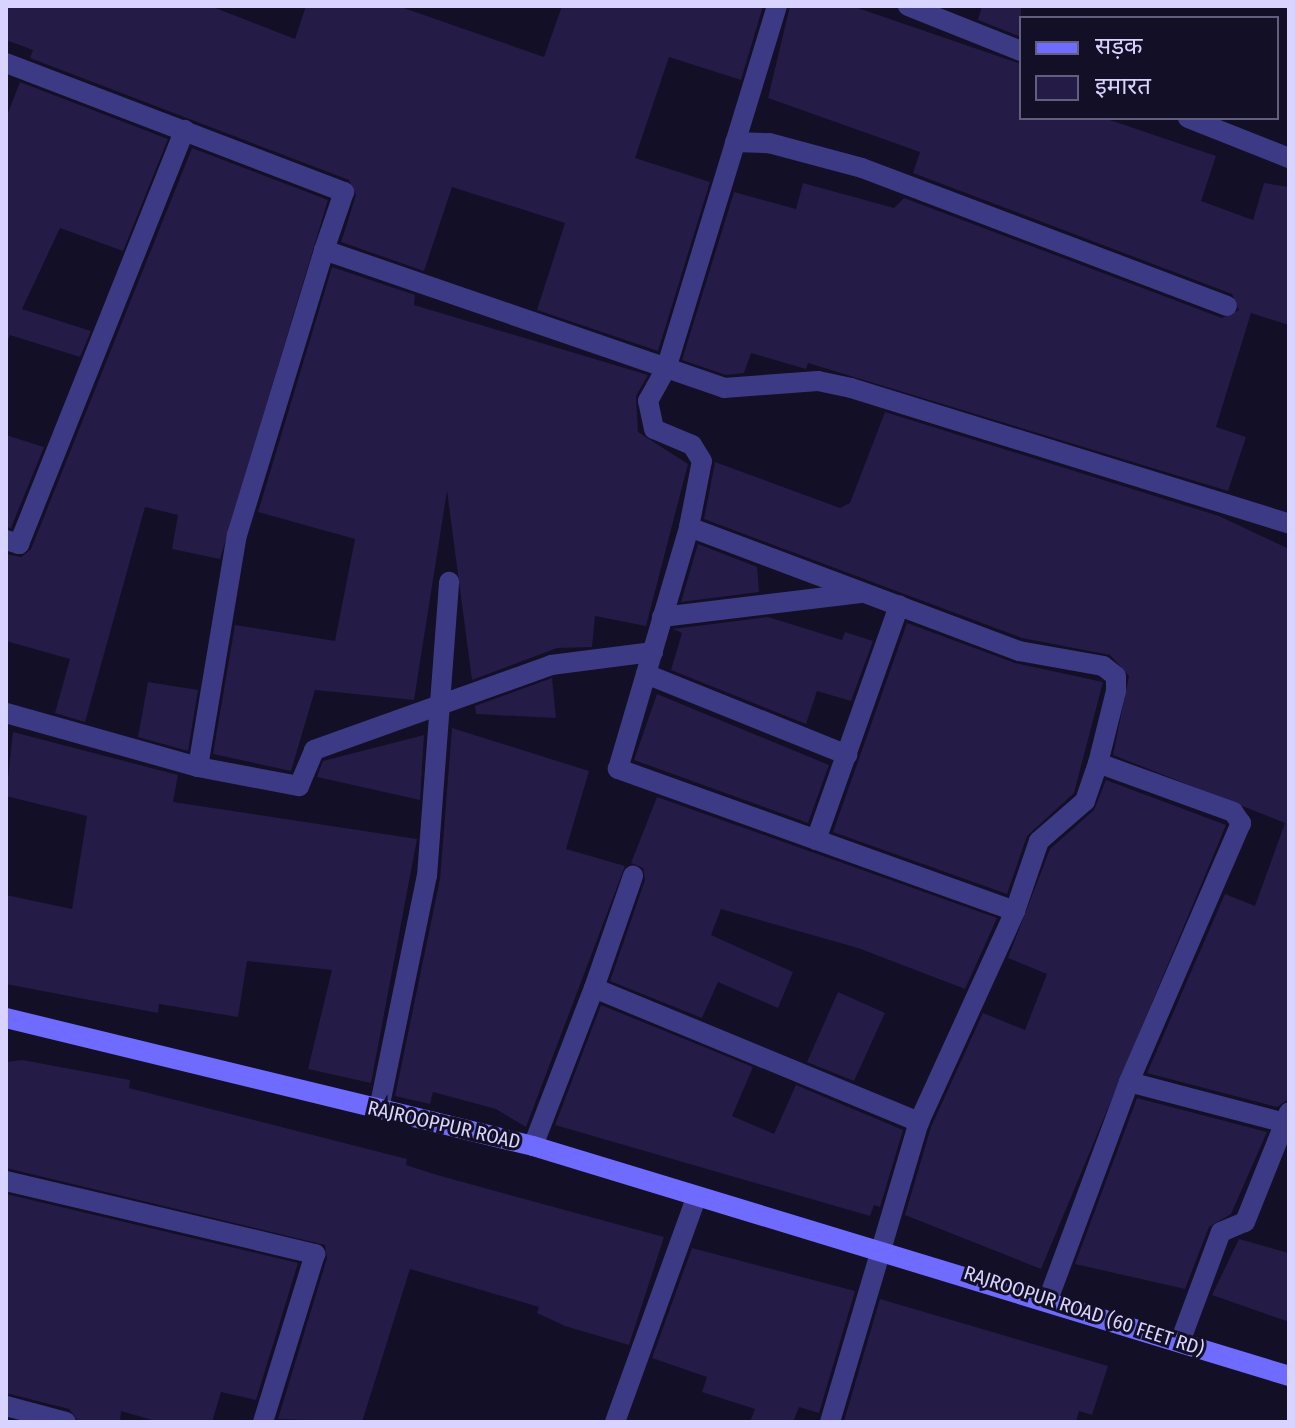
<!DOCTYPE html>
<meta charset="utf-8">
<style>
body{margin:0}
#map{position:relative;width:1295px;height:1428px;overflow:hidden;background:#130f26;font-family:"Fira Sans Condensed","Noto Sans Devanagari",sans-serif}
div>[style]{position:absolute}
.building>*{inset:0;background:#241b47}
.street>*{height:20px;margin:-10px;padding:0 10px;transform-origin:10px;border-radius:10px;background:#3d3a85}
.secondary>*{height:20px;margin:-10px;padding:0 10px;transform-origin:10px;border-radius:10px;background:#6f6bff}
span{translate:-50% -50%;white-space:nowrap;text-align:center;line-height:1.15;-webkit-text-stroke:6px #130f26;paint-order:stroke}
.street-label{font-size:20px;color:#d9d4ff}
.frame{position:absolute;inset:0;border:8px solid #d9d4ff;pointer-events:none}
.legend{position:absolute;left:1019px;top:16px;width:260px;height:104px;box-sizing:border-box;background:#130f26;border:2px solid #625e7d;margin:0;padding:10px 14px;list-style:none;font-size:24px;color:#d9d4ff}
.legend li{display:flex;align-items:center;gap:16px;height:40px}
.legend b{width:40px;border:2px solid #625e7d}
</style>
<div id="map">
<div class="building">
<div style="clip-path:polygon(6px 6px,210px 6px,295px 39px,306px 6px,398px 6px,544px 57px,562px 6px,763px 6px,741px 80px,669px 57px,635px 158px,710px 182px,658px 351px,537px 310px,565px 223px,452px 187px,424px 271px,341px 242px,356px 195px,349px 180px,30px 58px,33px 50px,6px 40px)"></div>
<div style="clip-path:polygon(790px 6px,852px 6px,1021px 64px,1021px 118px,1104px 118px,1216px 156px,1201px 201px,1253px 220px,1264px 183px,1289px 187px,1289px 325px,1251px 313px,1216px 427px,1246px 437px,1228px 491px,808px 363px,806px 369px,751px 353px,744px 373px,726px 375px,682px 360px,734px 192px,796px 209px,803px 183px,894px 208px,904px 198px,1222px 318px,1239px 310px,1232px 294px,913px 173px,920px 152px,768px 98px)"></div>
<div style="clip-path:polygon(982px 6px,1021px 6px,1021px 37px,978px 20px)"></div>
<div style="clip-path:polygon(20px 82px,168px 139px,123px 251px,60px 228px,22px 309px,91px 331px,80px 357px,10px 335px,6px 344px,6px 118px)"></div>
<div style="clip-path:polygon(192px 148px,328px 200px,220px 559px,172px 549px,178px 515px,145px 507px,85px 722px,55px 713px,70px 659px,6px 641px,6px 554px,21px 557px,31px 549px)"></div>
<div style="clip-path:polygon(332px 267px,415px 295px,414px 305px,648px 375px,636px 396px,638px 432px,688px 464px,646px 626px,595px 616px,592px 647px,557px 648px,472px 680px,447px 491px,414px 700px,315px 690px,291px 771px,213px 754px,235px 625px,335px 641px,355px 539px,258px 512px)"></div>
<div style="clip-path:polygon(885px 412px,1219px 516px,1289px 549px,1289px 1099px,1277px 1107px,1147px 1073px,1225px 894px,1255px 906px,1285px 823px,1113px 755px,1129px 676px,1110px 655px,1022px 638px,704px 519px,715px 462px,840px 508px,850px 503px)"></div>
<div style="clip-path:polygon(6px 435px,44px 447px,11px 528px,6px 527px)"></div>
<div style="clip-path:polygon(698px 544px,757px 567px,759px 592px,681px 602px)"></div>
<div style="clip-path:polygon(768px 617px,842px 640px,845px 632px,873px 641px,851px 701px,817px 691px,806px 724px,671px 670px,682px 633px,673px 629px)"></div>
<div style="clip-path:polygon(907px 623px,1015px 663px,1103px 682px,1074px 793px,1027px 836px,1007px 894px,833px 832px)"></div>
<div style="clip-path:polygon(552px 678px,556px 718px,476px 714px,475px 706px)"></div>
<div style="clip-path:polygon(148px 682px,198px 690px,188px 751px,138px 737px)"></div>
<div style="clip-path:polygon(657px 694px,829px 765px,808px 823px,634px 760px)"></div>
<div style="clip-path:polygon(452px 728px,589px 771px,566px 849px,625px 866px,526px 1127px,496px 1109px,433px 1092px,430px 1104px,395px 1096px,440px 879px)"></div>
<div style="clip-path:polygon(13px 732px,178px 775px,173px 802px,417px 839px,371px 1083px,308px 1069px,332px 970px,247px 961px,238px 1017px,159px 1004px,158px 1013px,6px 984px,6px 895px,72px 909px,87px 816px,6px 796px)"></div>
<div style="clip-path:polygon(424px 735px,420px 800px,317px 777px,323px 761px)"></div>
<div style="clip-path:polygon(1106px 780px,1226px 825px,1041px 1269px,905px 1215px,931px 1127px,983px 1013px,1025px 1030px,1047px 974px,1008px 958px,1050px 849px,1094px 810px)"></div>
<div style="clip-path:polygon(657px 797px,997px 918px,965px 989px,858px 948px,721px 909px,711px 935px,793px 972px,778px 1008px,718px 982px,702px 1018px,610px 981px,645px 880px,643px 868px,631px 863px)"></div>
<div style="clip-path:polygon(838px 992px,885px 1013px,854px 1081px,807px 1062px)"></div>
<div style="clip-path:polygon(601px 1005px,753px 1067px,732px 1116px,774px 1134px,796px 1085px,903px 1130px,880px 1207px,874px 1205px,870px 1216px,555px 1125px)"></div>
<div style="clip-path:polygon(22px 1060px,130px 1080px,129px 1088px,407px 1159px,406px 1165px,437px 1175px,664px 1237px,629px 1345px,565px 1326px,537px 1313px,539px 1307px,410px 1269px,362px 1422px,278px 1419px,327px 1258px,325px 1245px,6px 1168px,6px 1062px)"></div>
<div style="clip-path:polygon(1137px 1098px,1267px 1132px,1231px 1214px,1209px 1227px,1185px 1289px,1075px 1264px)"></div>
<div style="clip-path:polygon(6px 1194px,298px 1263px,256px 1400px,221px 1392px,212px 1422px,159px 1422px,121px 1411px,120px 1422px,79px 1422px,69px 1409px,6px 1393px)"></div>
<div style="clip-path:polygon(1239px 1239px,1289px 1253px,1289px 1322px,1212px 1295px)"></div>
<div style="clip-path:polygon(692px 1248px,855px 1291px,819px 1413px,799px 1407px,793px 1422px,750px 1422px,755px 1409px,702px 1392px,707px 1377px,652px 1358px)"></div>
<div style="clip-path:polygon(880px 1299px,1108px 1366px,1092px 1415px,1079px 1411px,1076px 1422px,844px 1421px)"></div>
</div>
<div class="street">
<div style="left:908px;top:6px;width:122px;rotate:21.7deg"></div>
<div style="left:6px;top:63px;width:362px;rotate:20.9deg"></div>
<div style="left:344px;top:192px;width:61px;rotate:109deg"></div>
<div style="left:1188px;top:118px;width:109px;rotate:21.6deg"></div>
<div style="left:735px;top:142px;width:34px;rotate:2deg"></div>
<div style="left:769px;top:143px;width:96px;rotate:15deg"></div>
<div style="left:862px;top:168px;width:390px;rotate:20.7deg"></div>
<div style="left:689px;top:527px;width:67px;rotate:-78.9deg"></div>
<div style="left:702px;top:461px;width:19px;rotate:-122deg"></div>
<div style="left:692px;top:445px;width:41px;rotate:-157.2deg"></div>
<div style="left:654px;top:429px;width:29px;rotate:-102deg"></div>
<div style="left:648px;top:401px;width:37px;rotate:-61deg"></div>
<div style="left:666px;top:369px;width:380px;rotate:-73deg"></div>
<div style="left:6px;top:540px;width:14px;rotate:17deg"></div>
<div style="left:19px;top:544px;width:446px;rotate:-68.2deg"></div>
<div style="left:662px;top:617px;width:200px;rotate:-6.9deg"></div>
<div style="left:646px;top:674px;width:217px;rotate:21.9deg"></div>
<div style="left:6px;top:713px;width:199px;rotate:15.7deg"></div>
<div style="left:198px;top:767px;width:235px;rotate:-80.5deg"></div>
<div style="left:237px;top:535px;width:298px;rotate:-73deg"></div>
<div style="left:324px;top:250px;width:423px;rotate:19deg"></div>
<div style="left:724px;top:388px;width:94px;rotate:-4.3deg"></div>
<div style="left:818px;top:381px;width:34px;rotate:12deg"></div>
<div style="left:851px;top:388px;width:459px;rotate:17.2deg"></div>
<div style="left:198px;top:767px;width:103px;rotate:10.7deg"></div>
<div style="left:299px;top:786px;width:39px;rotate:-67deg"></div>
<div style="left:314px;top:750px;width:252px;rotate:-19.7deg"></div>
<div style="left:551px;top:665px;width:103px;rotate:-7.3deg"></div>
<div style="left:816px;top:840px;width:249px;rotate:-70.5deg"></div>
<div style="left:1015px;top:911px;width:422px;rotate:-160.3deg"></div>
<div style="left:618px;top:769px;width:252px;rotate:-73.6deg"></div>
<div style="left:689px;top:527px;width:353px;rotate:20.6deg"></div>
<div style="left:1019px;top:651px;width:85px;rotate:10.1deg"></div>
<div style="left:1103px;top:666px;width:16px;rotate:38deg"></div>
<div style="left:1116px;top:676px;width:15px;rotate:90deg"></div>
<div style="left:1116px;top:691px;width:74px;rotate:104deg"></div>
<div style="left:594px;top:988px;width:119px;rotate:-70.8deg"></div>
<div style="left:1129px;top:1082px;width:158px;rotate:14.7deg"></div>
<div style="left:379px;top:1109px;width:238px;rotate:-78.4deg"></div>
<div style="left:427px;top:876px;width:295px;rotate:-85.7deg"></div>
<div style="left:533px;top:1146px;width:169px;rotate:-68.9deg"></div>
<div style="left:594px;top:988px;width:352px;rotate:22.4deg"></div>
<div style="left:6px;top:1181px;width:318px;rotate:13.3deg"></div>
<div style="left:315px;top:1254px;width:176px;rotate:107.2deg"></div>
<div style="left:1180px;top:1342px;width:117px;rotate:-69.6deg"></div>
<div style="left:1221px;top:1232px;width:26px;rotate:-23deg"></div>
<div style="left:1245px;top:1222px;width:118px;rotate:-68.2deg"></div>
<div style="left:6px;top:1406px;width:62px;rotate:14.9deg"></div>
<div style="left:615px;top:1422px;width:238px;rotate:-70.1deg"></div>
<div style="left:830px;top:1422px;width:313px;rotate:-73.5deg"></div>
<div style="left:919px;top:1122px;width:232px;rotate:-65.5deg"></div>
<div style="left:1015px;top:911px;width:74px;rotate:-71.1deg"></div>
<div style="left:1039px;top:841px;width:61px;rotate:-41deg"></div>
<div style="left:1085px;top:801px;width:40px;rotate:-71.1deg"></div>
<div style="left:1098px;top:763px;width:144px;rotate:19.9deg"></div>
<div style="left:1233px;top:812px;width:14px;rotate:54deg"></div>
<div style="left:1241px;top:823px;width:282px;rotate:113.4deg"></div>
<div style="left:1129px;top:1082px;width:229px;rotate:110.4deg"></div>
</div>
<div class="secondary">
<div style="left:6px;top:1018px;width:542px;rotate:13.65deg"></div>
<div style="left:533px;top:1146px;width:790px;rotate:16.92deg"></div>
</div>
<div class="street-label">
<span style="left:444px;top:1125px;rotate:13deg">RAJROOPPUR ROAD</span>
<span style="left:1084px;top:1311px;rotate:18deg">RAJROOPUR ROAD (60 FEET RD)</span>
</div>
<div class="frame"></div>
<ul class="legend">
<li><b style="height:10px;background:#6f6bff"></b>सड़क</li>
<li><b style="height:22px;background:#241b47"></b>इमारत</li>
</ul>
</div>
